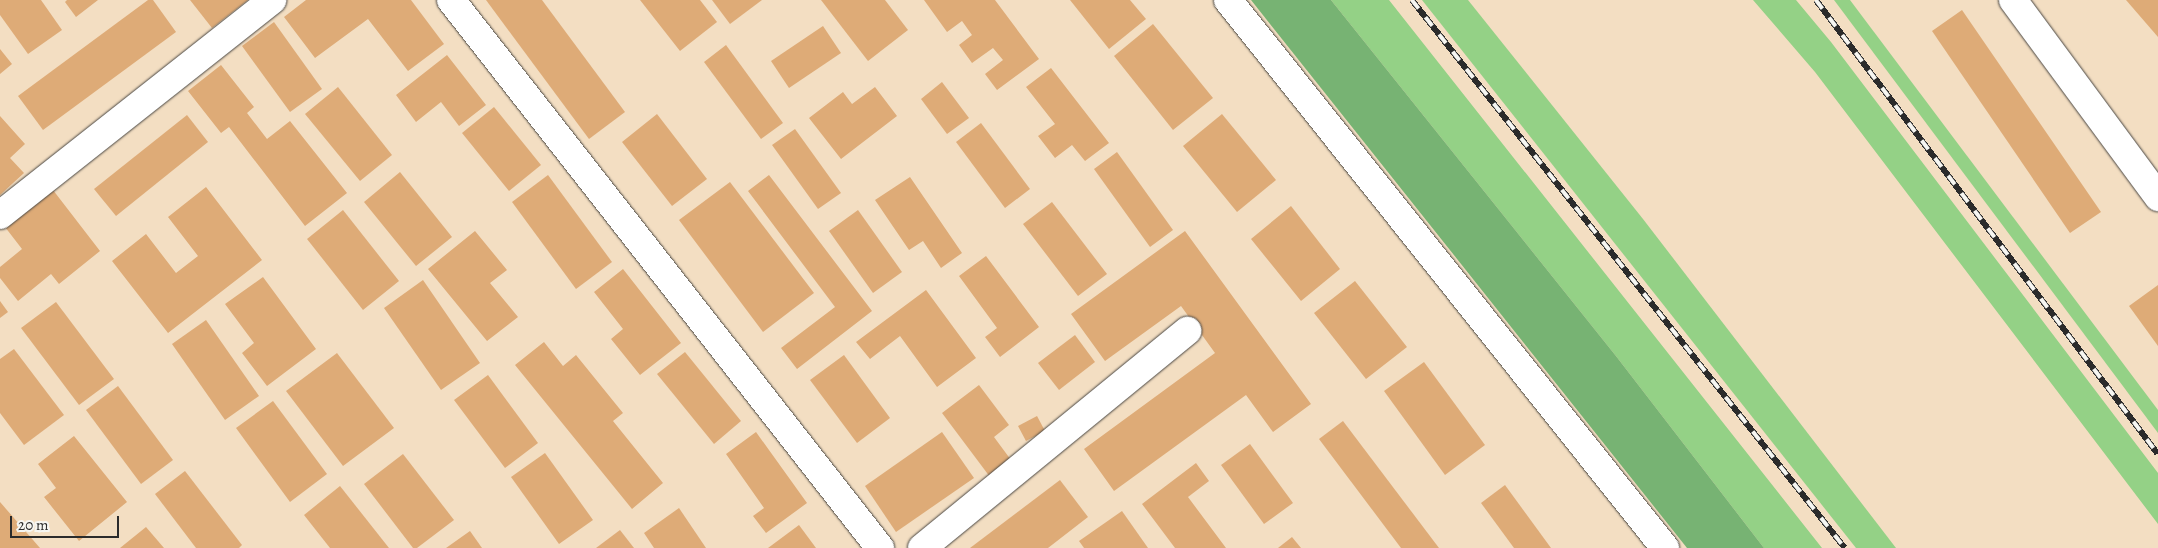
<!DOCTYPE html>
<style>
body{margin:0}
#map{position:relative;width:2158px;height:548px;overflow:hidden;background:#f3dec2;font-family:Alegreya,serif}
div>[style]{position:absolute}
.green>*{inset:0;background:#94d186}
.forest>*{inset:0;background:#77b373}
.building>*{inset:0;background:#deab77}
.roads{filter:drop-shadow(0 0 1px #494642) drop-shadow(0 0 1px #494642)}
.minor>*{height:28px;margin:-14px;padding:0 14px;transform-origin:14px;border-radius:14px;background:#fff}
.rail>*{height:5.5px;margin-top:-2.75px;transform-origin:0;background:repeating-linear-gradient(90deg,#f6f6f2 0 11px,#2b2b2b 0 22px);box-sizing:border-box;border-block:1px solid #2b2b2b}
span{translate:-50% -50%;white-space:nowrap;text-align:center;line-height:1.15;-webkit-text-stroke:4px #f6f6f2;paint-order:stroke}
.scale{position:absolute;left:10px;top:516px;width:109px;height:22px;box-sizing:border-box;border:2px solid #2b2b2b;border-top:0;padding-left:6px;font-size:15px;line-height:18px;white-space:nowrap;color:#2b2b2b;-webkit-text-stroke:4px #f6f6f2;paint-order:stroke}
</style>
<div id="map">
<div class="green">
<div style="clip-path:polygon(1331px 0,1389px 0,1822px 548px,1764px 548px,1616px 356px)"></div>
<div style="clip-path:polygon(1422px 0,1468px 0,1643px 219px,1896px 548px,1856px 548px)"></div>
<div style="clip-path:polygon(1753px 0,1796px 0,1831px 42px,2158px 473px,2158px 524px,1815px 72px)"></div>
<div style="clip-path:polygon(1834px 0,1850px 0,2158px 410px,2158px 433px)"></div>
</div>
<div class="forest">
<div style="clip-path:polygon(1251px 0,1331px 0,1616px 356px,1764px 548px,1687px 548px)"></div>
</div>
<div class="building">
<div style="clip-path:polygon(0 0,41px 0,62px 30px,28px 54px,0 15px)"></div>
<div style="clip-path:polygon(67px 0,98px 0,76px 17px,65px 2px)"></div>
<div style="clip-path:polygon(148px 0,153px 0,176px 32px,43px 130px,18px 96px)"></div>
<div style="clip-path:polygon(190px 0,248px 0,212px 28px)"></div>
<div style="clip-path:polygon(306px 0,411px 0,444px 44px,408px 71px,368px 19px,315px 58px,284px 17px)"></div>
<div style="clip-path:polygon(486px 0,542px 0,625px 112px,589px 139px)"></div>
<div style="clip-path:polygon(640px 0,700px 0,717px 22px,680px 51px)"></div>
<div style="clip-path:polygon(712px 0,762px 0,730px 24px)"></div>
<div style="clip-path:polygon(821px 0,885px 0,908px 30px,868px 61px)"></div>
<div style="clip-path:polygon(924px 0,995px 0,1039px 59px,997px 90px,985px 74px,1003px 60px,993px 48px,972px 63px,959px 45px,972px 35px,962px 21px,947px 32px)"></div>
<div style="clip-path:polygon(1070px 0,1130px 0,1146px 19px,1109px 49px)"></div>
<div style="clip-path:polygon(2126px 0,2158px 0,2158px 37px)"></div>
<div style="clip-path:polygon(1962px 10px,2101px 212px,2070px 233px,1932px 31px)"></div>
<div style="clip-path:polygon(274px 22px,322px 89px,290px 112px,242px 46px)"></div>
<div style="clip-path:polygon(1153px 24px,1213px 98px,1173px 130px,1114px 56px)"></div>
<div style="clip-path:polygon(823px 26px,841px 53px,789px 88px,771px 61px)"></div>
<div style="clip-path:polygon(726px 45px,783px 123px,761px 139px,704px 62px)"></div>
<div style="clip-path:polygon(0 49px,12px 64px,0 74px)"></div>
<div style="clip-path:polygon(447px 55px,486px 105px,459px 126px,441px 102px,416px 122px,396px 95px)"></div>
<div style="clip-path:polygon(221px 65px,254px 107px,247px 113px,267px 139px,290px 121px,347px 193px,305px 226px,229px 127px,221px 133px,188px 91px)"></div>
<div style="clip-path:polygon(1051px 68px,1109px 143px,1085px 161px,1072px 145px,1055px 158px,1038px 136px,1055px 124px,1026px 87px)"></div>
<div style="clip-path:polygon(942px 82px,969px 118px,947px 134px,921px 99px)"></div>
<div style="clip-path:polygon(338px 87px,392px 155px,360px 181px,305px 114px)"></div>
<div style="clip-path:polygon(875px 87px,897px 116px,841px 159px,809px 118px,843px 92px,852px 104px)"></div>
<div style="clip-path:polygon(494px 107px,541px 165px,509px 191px,462px 133px)"></div>
<div style="clip-path:polygon(657px 114px,707px 179px,672px 206px,622px 142px)"></div>
<div style="clip-path:polygon(1222px 114px,1276px 180px,1237px 212px,1183px 146px)"></div>
<div style="clip-path:polygon(187px 115px,208px 142px,116px 216px,94px 189px)"></div>
<div style="clip-path:polygon(0 116px,25px 144px,10px 158px,24px 173px,0 195px)"></div>
<div style="clip-path:polygon(981px 123px,1030px 189px,1005px 208px,956px 142px)"></div>
<div style="clip-path:polygon(795px 129px,841px 193px,818px 209px,772px 145px)"></div>
<div style="clip-path:polygon(1117px 152px,1173px 230px,1150px 247px,1094px 169px)"></div>
<div style="clip-path:polygon(400px 172px,452px 237px,416px 266px,364px 202px)"></div>
<div style="clip-path:polygon(548px 175px,612px 262px,576px 289px,512px 202px)"></div>
<div style="clip-path:polygon(769px 175px,872px 311px,797px 369px,781px 348px,835px 307px,748px 191px)"></div>
<div style="clip-path:polygon(910px 177px,962px 253px,941px 268px,923px 241px,909px 250px,875px 200px)"></div>
<div style="clip-path:polygon(730px 182px,814px 293px,763px 332px,679px 220px)"></div>
<div style="clip-path:polygon(206px 187px,262px 260px,168px 333px,112px 261px,146px 234px,176px 273px,198px 256px,168px 217px)"></div>
<div style="clip-path:polygon(53px 190px,100px 251px,59px 284px,51px 274px,18px 301px,0 278px,0 267px,22px 249px,5px 227px)"></div>
<div style="clip-path:polygon(1052px 202px,1107px 274px,1078px 296px,1023px 224px)"></div>
<div style="clip-path:polygon(1291px 206px,1340px 269px,1301px 301px,1251px 239px)"></div>
<div style="clip-path:polygon(343px 210px,399px 281px,363px 310px,307px 239px)"></div>
<div style="clip-path:polygon(858px 210px,902px 272px,873px 293px,829px 231px)"></div>
<div style="clip-path:polygon(475px 231px,507px 270px,490px 283px,518px 317px,487px 341px,428px 269px)"></div>
<div style="clip-path:polygon(1185px 231px,1311px 404px,1273px 432px,1246px 395px,1114px 491px,1084px 449px,1215px 353px,1181px 306px,1105px 361px,1071px 314px)"></div>
<div style="clip-path:polygon(986px 256px,1039px 327px,1000px 357px,985px 337px,997px 328px,959px 276px)"></div>
<div style="clip-path:polygon(623px 269px,681px 343px,640px 375px,611px 339px,623px 329px,594px 292px)"></div>
<div style="clip-path:polygon(263px 277px,316px 349px,267px 386px,242px 353px,254px 343px,225px 304px)"></div>
<div style="clip-path:polygon(423px 280px,480px 363px,441px 390px,384px 308px)"></div>
<div style="clip-path:polygon(1355px 281px,1407px 347px,1366px 379px,1314px 313px)"></div>
<div style="clip-path:polygon(2158px 285px,2158px 346px,2129px 306px)"></div>
<div style="clip-path:polygon(926px 290px,976px 358px,937px 387px,900px 336px,870px 359px,856px 342px)"></div>
<div style="clip-path:polygon(0 301px,8px 312px,0 318px)"></div>
<div style="clip-path:polygon(56px 302px,114px 379px,79px 405px,21px 328px)"></div>
<div style="clip-path:polygon(206px 320px,259px 396px,225px 420px,172px 344px)"></div>
<div style="clip-path:polygon(1075px 335px,1095px 362px,1059px 390px,1038px 363px)"></div>
<div style="clip-path:polygon(544px 342px,563px 366px,576px 355px,623px 413px,613px 421px,663px 483px,632px 509px,515px 365px)"></div>
<div style="clip-path:polygon(14px 349px,64px 415px,24px 445px,0 413px,0 359px)"></div>
<div style="clip-path:polygon(685px 352px,741px 421px,714px 444px,657px 374px)"></div>
<div style="clip-path:polygon(337px 353px,394px 428px,343px 466px,286px 391px)"></div>
<div style="clip-path:polygon(844px 355px,890px 418px,857px 443px,810px 380px)"></div>
<div style="clip-path:polygon(1424px 362px,1485px 445px,1445px 475px,1384px 391px)"></div>
<div style="clip-path:polygon(488px 375px,538px 443px,505px 468px,454px 400px)"></div>
<div style="clip-path:polygon(979px 385px,1009px 425px,994px 437px,1011px 460px,990px 477px,942px 413px)"></div>
<div style="clip-path:polygon(118px 386px,173px 460px,141px 484px,86px 410px)"></div>
<div style="clip-path:polygon(273px 401px,327px 474px,290px 502px,236px 428px)"></div>
<div style="clip-path:polygon(1037px 416px,1045px 431px,1026px 441px,1018px 426px)"></div>
<div style="clip-path:polygon(1343px 421px,1439px 548px,1401px 548px,1319px 439px)"></div>
<div style="clip-path:polygon(756px 432px,807px 503px,766px 533px,753px 516px,764px 508px,726px 454px)"></div>
<div style="clip-path:polygon(942px 432px,974px 478px,896px 532px,865px 486px)"></div>
<div style="clip-path:polygon(74px 436px,127px 502px,79px 541px,44px 497px,56px 488px,38px 464px)"></div>
<div style="clip-path:polygon(1250px 444px,1293px 503px,1264px 524px,1221px 465px)"></div>
<div style="clip-path:polygon(545px 453px,593px 520px,559px 544px,511px 477px)"></div>
<div style="clip-path:polygon(403px 454px,454px 520px,417px 548px,413px 548px,364px 484px)"></div>
<div style="clip-path:polygon(1196px 463px,1209px 481px,1188px 497px,1226px 548px,1175px 548px,1142px 504px)"></div>
<div style="clip-path:polygon(185px 471px,242px 545px,239px 548px,196px 548px,155px 494px)"></div>
<div style="clip-path:polygon(1060px 480px,1088px 517px,1048px 548px,970px 548px)"></div>
<div style="clip-path:polygon(1505px 485px,1551px 548px,1514px 548px,1481px 503px)"></div>
<div style="clip-path:polygon(340px 486px,389px 548px,330px 548px,304px 515px)"></div>
<div style="clip-path:polygon(0 502px,40px 548px,0 548px)"></div>
<div style="clip-path:polygon(679px 508px,706px 548px,654px 548px,644px 533px)"></div>
<div style="clip-path:polygon(1122px 511px,1148px 548px,1084px 548px,1079px 541px)"></div>
<div style="clip-path:polygon(799px 525px,816px 548px,768px 548px)"></div>
<div style="clip-path:polygon(146px 527px,164px 548px,120px 548px)"></div>
<div style="clip-path:polygon(620px 530px,634px 548px,596px 548px)"></div>
<div style="clip-path:polygon(470px 531px,482px 548px,446px 548px)"></div>
<div style="clip-path:polygon(1292px 537px,1301px 548px,1278px 548px)"></div>
</div>
<div class="roads">
<div class="minor">
<div style="left:451px;top:0;width:696px;rotate:51.94deg"></div>
<div style="left:1228px;top:0;width:701px;rotate:51.43deg"></div>
<div style="left:2013px;top:0;width:245px;rotate:53.6deg"></div>
<div style="left:0;top:215px;width:347px;rotate:-38.3deg"></div>
<div style="left:922px;top:548px;width:343px;rotate:-39.3deg"></div>
</div>
</div>
<div class="rail">
<div style="left:1412px;top:0;width:698px;rotate:51.69deg"></div>
<div style="left:1816px;top:0;width:568px;rotate:53.01deg"></div>
</div>
<div class="scale">20 m</div>
</div>
